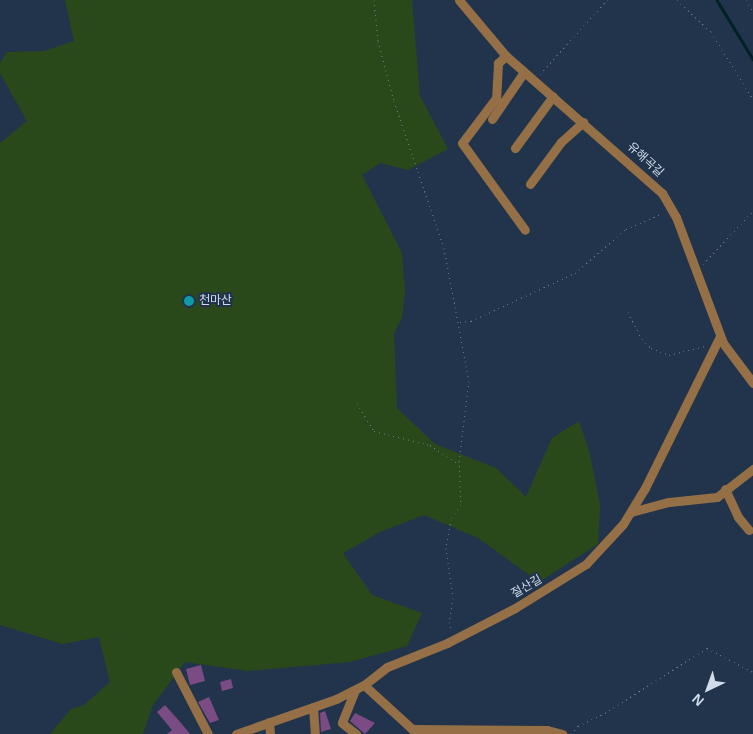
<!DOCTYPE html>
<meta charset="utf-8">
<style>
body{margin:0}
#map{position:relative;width:753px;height:734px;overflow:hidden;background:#21344b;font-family:Helvetica,"Noto Sans KR",sans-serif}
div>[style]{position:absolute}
.green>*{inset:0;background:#2a491b}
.stream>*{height:2.5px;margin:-1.25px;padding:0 1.25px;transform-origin:1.25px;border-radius:1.25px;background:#002223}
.building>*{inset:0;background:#7b4b84}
.path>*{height:1px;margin-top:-0.5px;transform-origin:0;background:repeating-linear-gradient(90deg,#6e7e92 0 1px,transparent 0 5px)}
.minor>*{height:9px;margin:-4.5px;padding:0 4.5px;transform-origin:4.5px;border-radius:4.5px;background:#957046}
.dots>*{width:14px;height:14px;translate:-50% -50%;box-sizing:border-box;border:2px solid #21344b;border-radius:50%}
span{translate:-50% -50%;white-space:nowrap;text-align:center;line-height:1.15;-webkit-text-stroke:4px #21344b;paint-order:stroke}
.street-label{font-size:12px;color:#d0dceb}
.poi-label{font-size:12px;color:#d0dceb}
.left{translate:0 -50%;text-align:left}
.north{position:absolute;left:683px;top:664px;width:50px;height:50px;-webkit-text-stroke:4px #21344b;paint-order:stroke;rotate:222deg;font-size:14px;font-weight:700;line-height:20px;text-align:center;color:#d0dceb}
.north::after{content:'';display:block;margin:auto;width:18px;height:22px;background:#d0dceb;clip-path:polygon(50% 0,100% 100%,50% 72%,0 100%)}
</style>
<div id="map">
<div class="green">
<div style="clip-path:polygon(65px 0,412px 0,420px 96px,448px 149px,408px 170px,380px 163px,362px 175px,402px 253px,405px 292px,402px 318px,394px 333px,397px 408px,435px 444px,496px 468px,526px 497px,552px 438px,579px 421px,590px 454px,600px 505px,598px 544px,539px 582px,478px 538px,424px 515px,380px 532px,343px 553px,372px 595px,422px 613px,407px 646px,350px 662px,248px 671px,185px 662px,153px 705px,143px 734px,50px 734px,71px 709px,84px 705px,110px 682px,99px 637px,63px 644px,0 625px,0 143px,27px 121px,0 73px,0 63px,7px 52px,44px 51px,74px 41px)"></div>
</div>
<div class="stream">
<div style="left:717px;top:0;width:69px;rotate:58.6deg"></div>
</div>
<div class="building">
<div style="clip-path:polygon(201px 665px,205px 681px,190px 685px,186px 669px)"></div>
<div style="clip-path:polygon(231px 679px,233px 688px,222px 691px,220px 682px)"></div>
<div style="clip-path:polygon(209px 697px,219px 720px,210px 723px,198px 702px)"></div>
<div style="clip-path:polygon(165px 705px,181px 723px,190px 734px,167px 734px,172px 730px,157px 712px)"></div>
<div style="clip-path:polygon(325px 711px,331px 729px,321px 732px,320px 713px)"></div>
<div style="clip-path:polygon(355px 713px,375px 723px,365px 734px,350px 721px)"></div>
</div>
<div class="path">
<div style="left:374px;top:0;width:41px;rotate:84.4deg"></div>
<div style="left:378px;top:41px;width:62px;rotate:75.1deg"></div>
<div style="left:394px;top:101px;width:155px;rotate:71.2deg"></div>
<div style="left:444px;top:248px;width:135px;rotate:79.4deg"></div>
<div style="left:469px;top:381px;width:81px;rotate:97.1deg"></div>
<div style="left:459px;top:461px;width:44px;rotate:87.4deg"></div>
<div style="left:461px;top:505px;width:17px;rotate:126deg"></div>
<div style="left:451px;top:519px;width:29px;rotate:100deg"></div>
<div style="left:446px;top:548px;width:50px;rotate:82deg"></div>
<div style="left:453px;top:598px;width:24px;rotate:99deg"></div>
<div style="left:449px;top:622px;width:9px;rotate:72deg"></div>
<div style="left:677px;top:0;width:47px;rotate:43.3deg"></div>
<div style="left:711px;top:32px;width:79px;rotate:57.9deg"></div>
<div style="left:746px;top:0;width:13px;rotate:58deg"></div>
<div style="left:540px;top:74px;width:100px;rotate:-47.8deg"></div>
<div style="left:703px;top:264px;width:73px;rotate:-46.7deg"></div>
<div style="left:628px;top:312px;width:30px;rotate:63deg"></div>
<div style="left:642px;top:339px;width:13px;rotate:45deg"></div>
<div style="left:651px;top:348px;width:19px;rotate:21deg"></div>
<div style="left:669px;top:355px;width:37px;rotate:-14deg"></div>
<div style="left:460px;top:322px;width:11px;rotate:-5deg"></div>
<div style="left:471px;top:321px;width:115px;rotate:-24.8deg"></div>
<div style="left:575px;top:273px;width:67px;rotate:-40.8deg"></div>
<div style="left:626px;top:229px;width:40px;rotate:-23.4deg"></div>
<div style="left:357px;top:403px;width:33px;rotate:59deg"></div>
<div style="left:374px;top:431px;width:58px;rotate:14deg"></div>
<div style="left:430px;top:445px;width:34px;rotate:34deg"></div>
<div style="left:571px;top:734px;width:11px;rotate:-49deg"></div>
<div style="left:578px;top:726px;width:30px;rotate:-26deg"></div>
<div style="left:605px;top:713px;width:121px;rotate:-32.5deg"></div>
<div style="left:707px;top:648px;width:52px;rotate:27.6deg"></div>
</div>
<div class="minor">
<div style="left:459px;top:0;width:73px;rotate:50deg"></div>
<div style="left:506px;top:56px;width:208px;rotate:41.3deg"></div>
<div style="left:662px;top:193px;width:28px;rotate:60deg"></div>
<div style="left:676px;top:217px;width:134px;rotate:69.5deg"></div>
<div style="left:723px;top:343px;width:50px;rotate:53.1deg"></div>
<div style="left:506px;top:56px;width:11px;rotate:139deg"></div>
<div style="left:498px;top:63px;width:35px;rotate:93deg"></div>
<div style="left:496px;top:98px;width:56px;rotate:127.1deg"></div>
<div style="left:462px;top:143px;width:107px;rotate:54.1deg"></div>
<div style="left:492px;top:119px;width:57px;rotate:-55.8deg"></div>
<div style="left:515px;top:148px;width:64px;rotate:-53.8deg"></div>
<div style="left:530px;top:184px;width:52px;rotate:-53.6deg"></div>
<div style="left:561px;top:142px;width:30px;rotate:-42deg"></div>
<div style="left:725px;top:489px;width:31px;rotate:65deg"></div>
<div style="left:738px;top:517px;width:17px;rotate:50deg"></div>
<div style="left:631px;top:512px;width:39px;rotate:-15deg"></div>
<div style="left:669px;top:502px;width:48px;rotate:-5.9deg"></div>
<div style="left:717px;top:497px;width:46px;rotate:-37.9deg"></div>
<div style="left:176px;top:672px;width:70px;rotate:62.7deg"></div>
<div style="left:364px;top:685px;width:65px;rotate:42.5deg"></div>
<div style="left:412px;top:729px;width:135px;rotate:0.4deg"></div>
<div style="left:547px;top:730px;width:16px;rotate:15deg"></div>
<div style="left:355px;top:690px;width:35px;rotate:112deg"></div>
<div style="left:342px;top:723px;width:18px;rotate:38deg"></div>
<div style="left:313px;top:707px;width:27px;rotate:86deg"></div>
<div style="left:269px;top:722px;width:12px;rotate:85deg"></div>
<div style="left:236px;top:734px;width:106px;rotate:-19.3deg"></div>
<div style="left:336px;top:699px;width:31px;rotate:-27deg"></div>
<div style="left:364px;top:685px;width:29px;rotate:-38deg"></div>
<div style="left:387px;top:667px;width:65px;rotate:-21.8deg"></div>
<div style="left:447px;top:643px;width:76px;rotate:-27.2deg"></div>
<div style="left:515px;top:608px;width:84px;rotate:-31.8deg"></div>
<div style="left:586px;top:564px;width:54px;rotate:-47.2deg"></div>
<div style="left:623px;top:524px;width:42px;rotate:-58.6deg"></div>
<div style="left:645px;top:488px;width:169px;rotate:-63.7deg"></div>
</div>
<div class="dots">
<div style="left:189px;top:301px;background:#0f9aa8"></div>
</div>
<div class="street-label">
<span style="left:645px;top:160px;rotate:43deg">유해곡길</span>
<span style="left:527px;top:587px;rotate:-30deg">절산길</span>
</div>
<div class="poi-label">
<span class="left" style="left:199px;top:301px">천마산</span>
</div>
<div class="north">N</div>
</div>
